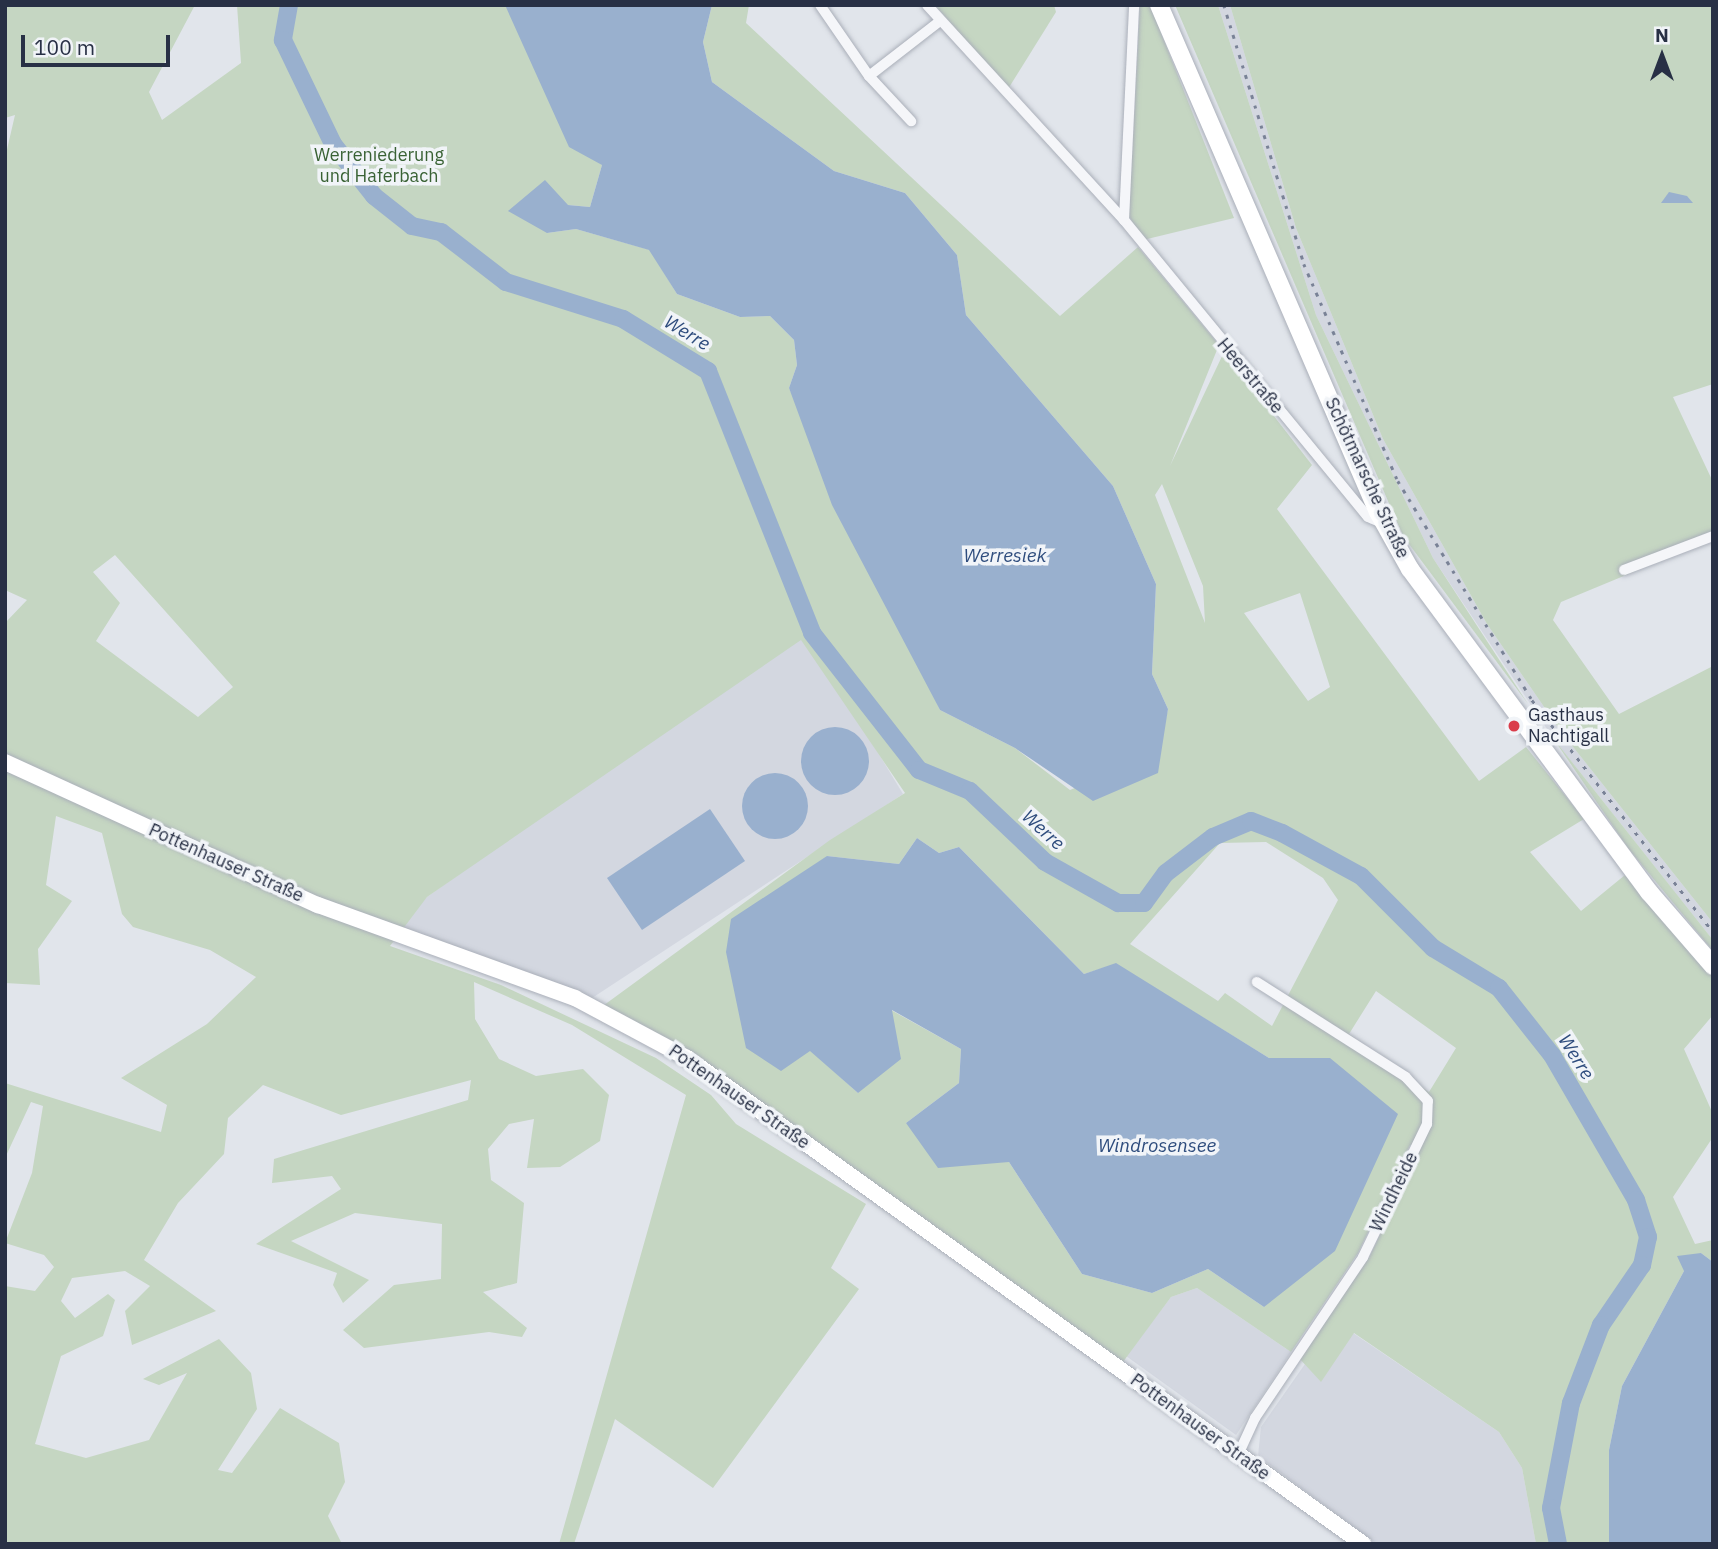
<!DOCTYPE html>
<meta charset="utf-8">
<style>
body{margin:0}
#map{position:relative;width:1718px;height:1549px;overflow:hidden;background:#e1e5eb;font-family:"IBM Plex Sans",sans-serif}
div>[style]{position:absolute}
.built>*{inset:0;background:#d3d7e0}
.green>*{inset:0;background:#c5d6c2}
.water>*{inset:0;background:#99b0ce}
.round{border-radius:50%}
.river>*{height:18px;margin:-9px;padding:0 9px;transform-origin:9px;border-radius:9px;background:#99b0ce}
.roads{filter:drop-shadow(0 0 2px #aaafb9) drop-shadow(0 0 2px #aaafb9)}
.street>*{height:10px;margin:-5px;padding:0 5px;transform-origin:5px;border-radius:5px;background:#f5f6f9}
.secondary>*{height:16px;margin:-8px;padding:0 8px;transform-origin:8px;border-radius:8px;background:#fff}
.primary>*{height:18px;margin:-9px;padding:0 9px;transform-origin:9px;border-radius:9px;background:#fff}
.rail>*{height:2.5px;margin-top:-1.25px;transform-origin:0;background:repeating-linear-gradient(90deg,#798296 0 3.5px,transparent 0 10.5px)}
.dots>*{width:19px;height:19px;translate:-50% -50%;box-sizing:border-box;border:4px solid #f1f4f8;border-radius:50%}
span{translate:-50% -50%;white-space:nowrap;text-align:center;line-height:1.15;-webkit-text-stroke:7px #f1f4f8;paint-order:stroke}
.park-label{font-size:18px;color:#396234}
.street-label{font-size:18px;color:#283045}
.poi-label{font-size:18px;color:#283045}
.left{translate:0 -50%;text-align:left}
.water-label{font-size:19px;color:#2e4c7d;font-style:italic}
.frame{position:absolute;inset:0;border:7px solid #283045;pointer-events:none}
.north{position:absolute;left:1627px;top:21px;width:70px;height:70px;-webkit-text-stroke:5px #f1f4f8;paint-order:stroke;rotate:0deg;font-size:19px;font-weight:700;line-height:28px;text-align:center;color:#283045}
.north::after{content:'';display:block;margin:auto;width:24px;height:32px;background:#283045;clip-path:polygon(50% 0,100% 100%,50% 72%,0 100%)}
.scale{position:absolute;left:21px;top:35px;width:149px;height:32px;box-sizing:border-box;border:4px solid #283045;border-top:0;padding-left:9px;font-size:21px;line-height:24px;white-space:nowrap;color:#283045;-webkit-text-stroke:5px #f1f4f8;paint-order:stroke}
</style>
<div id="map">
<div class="built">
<div style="clip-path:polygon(1218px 5px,1230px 5px,1296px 228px,1383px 439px,1487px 624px,1562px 733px,1713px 923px,1713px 940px,1553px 738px,1433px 558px,1316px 315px)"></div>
<div style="clip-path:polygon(804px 630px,903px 794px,589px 1000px,396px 931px,427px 897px)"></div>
<div style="clip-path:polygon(1197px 1288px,1291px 1352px,1236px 1435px,1126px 1356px,1171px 1297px)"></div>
<div style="clip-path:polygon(1353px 1333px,1499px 1432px,1522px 1468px,1536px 1544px,1377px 1544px,1258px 1456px,1261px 1427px,1305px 1364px,1321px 1381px)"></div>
</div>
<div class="green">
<div style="clip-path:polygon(evenodd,5px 5px,195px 5px,149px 92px,162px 120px,241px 63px,237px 5px,505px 5px,602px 165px,590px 207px,568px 205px,547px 233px,576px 229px,650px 250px,677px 294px,740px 317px,770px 316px,794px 340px,797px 365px,789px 388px,940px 710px,1015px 748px,1070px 790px,1158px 753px,1168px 709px,1152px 674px,1156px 584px,1113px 486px,966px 315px,957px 255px,905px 193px,834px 171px,712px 82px,703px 42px,712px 5px,749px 5px,746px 23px,1060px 316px,1138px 247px,1219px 345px,1170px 466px,1224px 352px,1312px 465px,1277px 509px,1479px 781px,1526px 747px,1584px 819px,1530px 852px,1581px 911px,1625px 875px,1713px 974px,1713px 1015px,1684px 1049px,1713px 1114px,1713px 1137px,1673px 1197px,1695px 1244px,1713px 1240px,1713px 1262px,1701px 1253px,1684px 1271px,1622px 1386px,1609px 1450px,1609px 1544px,1536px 1544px,1522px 1468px,1499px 1432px,1354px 1333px,1321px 1382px,1299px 1358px,1369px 1258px,1421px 1147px,1410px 1145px,1358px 1253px,1291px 1352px,1197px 1288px,1171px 1297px,1120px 1366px,600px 1008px,830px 840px,905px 793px,801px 640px,427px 897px,390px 946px,501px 985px,656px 1058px,711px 1095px,736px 1124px,866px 1204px,831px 1268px,859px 1289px,713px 1488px,615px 1419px,574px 1544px,559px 1544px,686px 1095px,572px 1025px,474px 982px,475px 1019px,499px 1059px,536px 1076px,583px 1069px,609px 1095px,600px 1141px,560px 1167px,527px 1168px,534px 1119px,509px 1124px,488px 1149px,491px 1180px,524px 1203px,517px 1283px,483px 1292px,527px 1328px,522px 1337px,489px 1332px,364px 1348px,343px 1330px,394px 1285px,441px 1279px,442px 1224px,355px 1213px,291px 1241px,369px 1280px,343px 1303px,333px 1285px,337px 1273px,256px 1244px,341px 1189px,332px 1176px,272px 1183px,274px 1159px,468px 1100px,471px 1080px,341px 1115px,263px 1085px,228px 1118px,224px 1154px,178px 1203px,144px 1260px,216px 1311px,132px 1345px,125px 1311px,150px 1286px,125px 1271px,72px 1278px,61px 1301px,75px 1318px,108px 1294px,115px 1300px,103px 1336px,61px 1356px,35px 1444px,86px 1458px,149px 1440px,187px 1373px,159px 1385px,143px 1379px,219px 1339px,251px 1373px,257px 1409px,218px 1470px,232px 1473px,280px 1408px,339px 1443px,345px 1482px,328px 1516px,342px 1544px,5px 1544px,5px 1286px,35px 1291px,54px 1267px,44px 1255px,5px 1243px,32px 1173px,43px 1106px,31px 1102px,5px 1158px,5px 1083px,161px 1132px,167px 1105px,121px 1078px,207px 1024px,256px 977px,210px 950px,133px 927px,122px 914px,102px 833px,56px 816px,46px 885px,72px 901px,38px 949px,40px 985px,5px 983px,5px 623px,27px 600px,5px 590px,5px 158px,15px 115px,5px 118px,5px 5px,1162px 484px,1203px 586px,1205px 623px,1155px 495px,1162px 484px,5px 5px,115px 555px,233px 687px,198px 717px,96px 641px,120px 603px,93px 572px,115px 555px,5px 5px,1300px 593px,1330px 687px,1308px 701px,1244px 613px,1300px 593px,5px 5px,917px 838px,939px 853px,959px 847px,1084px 974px,1116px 964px,1269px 1058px,1330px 1058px,1264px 1307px,1208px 1269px,1152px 1293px,1082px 1274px,1009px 1162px,906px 1123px,959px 1083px,961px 1049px,891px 1010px,858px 1093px,810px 1050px,827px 856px,899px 864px,917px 838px,5px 5px,1266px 842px,1323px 878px,1338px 900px,1272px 1026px,1225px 993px,1218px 1001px,1130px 944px,1220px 843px,1266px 842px,5px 5px,1376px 991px,1456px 1048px,1429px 1092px,1349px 1034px,1376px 991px)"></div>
<div style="clip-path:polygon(935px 5px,1054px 5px,1056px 12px,1008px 89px)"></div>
<div style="clip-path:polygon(1140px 5px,1150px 5px,1234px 218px,1143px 240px,1129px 216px)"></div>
<div style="clip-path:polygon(1175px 5px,1218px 5px,1316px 315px,1433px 558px,1528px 704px,1403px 536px)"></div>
<div style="clip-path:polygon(1230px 5px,1713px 5px,1713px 384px,1673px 397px,1713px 482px,1713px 539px,1561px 602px,1553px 620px,1619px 714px,1713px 666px,1713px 923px,1562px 733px,1487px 624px,1383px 439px,1296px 228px)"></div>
<div style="clip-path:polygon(1553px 738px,1713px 940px,1713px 951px,1628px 848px)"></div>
</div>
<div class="water">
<div style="clip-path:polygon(505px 5px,712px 5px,703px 42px,712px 82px,834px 171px,905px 193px,957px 255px,966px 315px,1113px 486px,1156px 584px,1152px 674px,1168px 709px,1158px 773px,1093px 801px,1015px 748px,940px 710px,832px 505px,789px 388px,797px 365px,794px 340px,770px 316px,740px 317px,677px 294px,649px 250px,576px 229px,547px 233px,508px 211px,545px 180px,568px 205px,590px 207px,602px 165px,569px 147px)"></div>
<div style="clip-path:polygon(1669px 192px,1687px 196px,1693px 203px,1661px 203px)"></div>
<div class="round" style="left:801px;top:727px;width:68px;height:68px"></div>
<div class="round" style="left:742px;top:773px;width:66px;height:66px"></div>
<div style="clip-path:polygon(710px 809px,745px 861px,642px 930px,607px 878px)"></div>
<div style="clip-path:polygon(917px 838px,939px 853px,959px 847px,1084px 974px,1116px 963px,1269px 1058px,1330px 1058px,1398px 1114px,1335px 1251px,1264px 1307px,1208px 1269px,1152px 1293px,1082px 1274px,1009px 1162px,938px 1168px,906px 1123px,959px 1083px,961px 1049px,892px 1010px,901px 1059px,858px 1093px,810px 1051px,781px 1071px,746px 1048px,726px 952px,731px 919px,827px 856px,899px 864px)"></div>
<div style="clip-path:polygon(1701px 1253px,1713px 1262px,1713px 1544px,1609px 1544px,1609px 1450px,1622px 1386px,1684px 1271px,1677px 1256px)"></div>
</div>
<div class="river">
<div style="left:289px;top:5px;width:36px;rotate:100deg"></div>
<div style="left:283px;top:40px;width:115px;rotate:64.3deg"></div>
<div style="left:333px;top:144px;width:66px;rotate:51.7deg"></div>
<div style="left:374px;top:196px;width:48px;rotate:38.3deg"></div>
<div style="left:412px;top:226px;width:30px;rotate:12deg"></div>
<div style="left:441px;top:232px;width:82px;rotate:37.6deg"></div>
<div style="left:506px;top:282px;width:123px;rotate:17.5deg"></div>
<div style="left:623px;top:319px;width:100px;rotate:31.5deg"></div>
<div style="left:708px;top:371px;width:282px;rotate:68.3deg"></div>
<div style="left:812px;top:633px;width:174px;rotate:52deg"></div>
<div style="left:919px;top:770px;width:55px;rotate:22.4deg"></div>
<div style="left:970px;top:791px;width:103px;rotate:43.4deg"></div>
<div style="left:1045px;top:862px;width:84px;rotate:29.3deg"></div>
<div style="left:1118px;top:903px;width:26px"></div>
<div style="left:1144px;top:903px;width:37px;rotate:-54deg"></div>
<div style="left:1166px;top:873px;width:59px;rotate:-37.5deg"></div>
<div style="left:1213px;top:837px;width:41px;rotate:-22.8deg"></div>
<div style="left:1251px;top:821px;width:33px;rotate:21deg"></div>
<div style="left:1282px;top:833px;width:90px;rotate:28.6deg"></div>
<div style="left:1361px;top:876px;width:102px;rotate:45deg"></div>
<div style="left:1433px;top:948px;width:77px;rotate:31.2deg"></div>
<div style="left:1499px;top:988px;width:85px;rotate:51.7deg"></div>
<div style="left:1552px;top:1055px;width:168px;rotate:59.9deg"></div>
<div style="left:1636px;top:1200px;width:39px;rotate:72deg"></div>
<div style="left:1648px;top:1237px;width:29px;rotate:102deg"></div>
<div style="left:1642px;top:1265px;width:73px;rotate:124.3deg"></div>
<div style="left:1601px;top:1325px;width:84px;rotate:111deg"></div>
<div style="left:1571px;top:1403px;width:107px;rotate:100.8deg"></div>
<div style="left:1551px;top:1508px;width:37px;rotate:79deg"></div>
</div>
<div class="roads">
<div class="street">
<div style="left:820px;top:5px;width:86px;rotate:55.4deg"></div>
<div style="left:869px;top:76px;width:90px;rotate:-37.8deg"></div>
<div style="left:927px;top:5px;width:292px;rotate:47.5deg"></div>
<div style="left:1124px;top:220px;width:384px;rotate:50.6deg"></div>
<div style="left:1368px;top:517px;width:15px;rotate:23deg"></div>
<div style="left:869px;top:76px;width:62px;rotate:47deg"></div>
<div style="left:1124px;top:220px;width:215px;rotate:-87.3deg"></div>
<div style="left:1624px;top:570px;width:95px;rotate:-20.9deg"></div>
<div style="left:1238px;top:1455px;width:41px;rotate:-65.3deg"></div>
<div style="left:1255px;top:1418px;width:194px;rotate:-56.1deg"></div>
<div style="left:1363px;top:1257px;width:148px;rotate:-64.3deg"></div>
<div style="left:1427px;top:1124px;width:23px;rotate:-88deg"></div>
<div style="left:1428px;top:1101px;width:33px;rotate:-133deg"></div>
<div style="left:1406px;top:1077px;width:177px;rotate:-147.5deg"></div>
</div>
<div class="secondary">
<div style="left:5px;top:762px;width:344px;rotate:24.6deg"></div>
<div style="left:318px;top:905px;width:273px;rotate:19.9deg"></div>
<div style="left:575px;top:998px;width:127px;rotate:28.2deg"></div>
<div style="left:687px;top:1058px;width:833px;rotate:35.71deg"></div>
</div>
<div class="primary">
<div style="left:1159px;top:5px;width:552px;rotate:66.64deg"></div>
<div style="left:1378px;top:512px;width:65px;rotate:60.7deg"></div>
<div style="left:1410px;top:569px;width:402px;rotate:53.5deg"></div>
<div style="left:1649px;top:892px;width:98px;rotate:49.1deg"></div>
</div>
</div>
<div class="rail">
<div style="left:1224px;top:5px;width:271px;rotate:72.8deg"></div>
<div style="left:1304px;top:264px;width:236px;rotate:66.6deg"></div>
<div style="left:1398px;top:481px;width:257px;rotate:58.5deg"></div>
<div style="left:1532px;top:700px;width:294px;rotate:52deg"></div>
</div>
<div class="dots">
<div style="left:1514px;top:726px;background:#da3c4a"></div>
</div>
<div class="park-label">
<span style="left:379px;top:166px">Werreniederung<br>und Haferbach</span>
</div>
<div class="street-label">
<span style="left:1250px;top:376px;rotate:50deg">Heerstraße</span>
<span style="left:1367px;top:478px;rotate:65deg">Schötmarsche Straße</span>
<span style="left:226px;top:863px;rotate:24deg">Pottenhauser Straße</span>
<span style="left:739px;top:1097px;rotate:35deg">Pottenhauser Straße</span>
<span style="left:1394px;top:1192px;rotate:-64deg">Windheide</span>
<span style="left:1200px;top:1427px;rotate:36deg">Pottenhauser Straße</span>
</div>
<div class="poi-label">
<span class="left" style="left:1528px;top:726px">Gasthaus<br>Nachtigall</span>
</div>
<div class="water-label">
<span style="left:687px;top:333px;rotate:31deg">Werre</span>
<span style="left:1005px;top:556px">Werresiek</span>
<span style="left:1043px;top:830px;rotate:42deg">Werre</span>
<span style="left:1576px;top:1057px;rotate:58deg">Werre</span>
<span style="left:1157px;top:1146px">Windrosensee</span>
</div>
<div class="frame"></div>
<div class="north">N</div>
<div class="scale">100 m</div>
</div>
